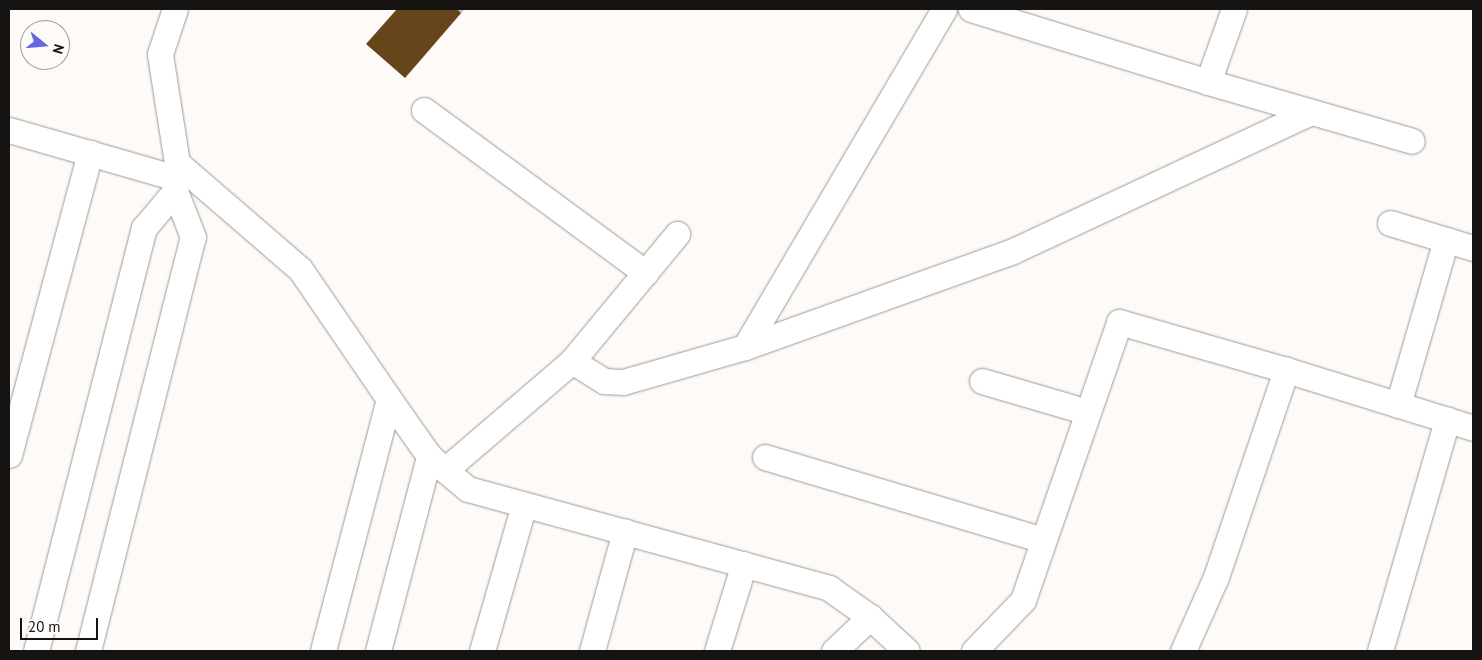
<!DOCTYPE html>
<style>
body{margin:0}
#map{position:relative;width:1482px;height:660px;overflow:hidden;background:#fdfaf7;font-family:"PT Sans",sans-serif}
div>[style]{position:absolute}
.shadow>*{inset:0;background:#0003}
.building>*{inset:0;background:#67451a}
.roads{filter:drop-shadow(0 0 1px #9c9a97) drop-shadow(0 0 1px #9c9a97)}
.minor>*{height:25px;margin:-12.5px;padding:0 12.5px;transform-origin:12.5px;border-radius:12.5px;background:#fff}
span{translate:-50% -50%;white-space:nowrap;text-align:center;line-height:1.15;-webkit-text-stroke:5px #fdfaf7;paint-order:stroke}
.frame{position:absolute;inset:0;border:10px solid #151413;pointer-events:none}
.north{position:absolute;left:20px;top:20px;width:50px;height:50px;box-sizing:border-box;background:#fdfaf7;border:1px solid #a09e9c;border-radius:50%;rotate:107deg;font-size:14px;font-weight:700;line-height:20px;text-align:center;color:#151413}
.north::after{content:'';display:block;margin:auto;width:18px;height:22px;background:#6468e1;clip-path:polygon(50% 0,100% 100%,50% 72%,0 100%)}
.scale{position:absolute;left:20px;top:618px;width:78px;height:22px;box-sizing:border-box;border:2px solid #151413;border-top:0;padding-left:6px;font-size:15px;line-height:18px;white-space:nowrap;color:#151413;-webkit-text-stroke:4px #fdfaf7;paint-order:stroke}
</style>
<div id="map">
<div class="shadow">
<div style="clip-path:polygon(399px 9px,465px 9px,414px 68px,368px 44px)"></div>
</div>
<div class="building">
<div style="clip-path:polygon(397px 9px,457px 9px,461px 13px,405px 78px,366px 44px)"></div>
</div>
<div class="roads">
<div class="minor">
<div style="left:971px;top:9px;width:248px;rotate:17.1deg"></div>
<div style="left:1208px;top:82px;width:77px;rotate:-70.4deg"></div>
<div style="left:1208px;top:82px;width:212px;rotate:16.1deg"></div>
<div style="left:424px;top:110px;width:275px;rotate:36.3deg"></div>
<div style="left:9px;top:130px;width:174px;rotate:16deg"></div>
<div style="left:177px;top:163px;width:162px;rotate:40.8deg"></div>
<div style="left:300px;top:269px;width:158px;rotate:55.6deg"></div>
<div style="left:389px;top:399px;width:260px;rotate:104.7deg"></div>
<div style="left:1390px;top:223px;width:87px;rotate:16.8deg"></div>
<div style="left:745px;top:347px;width:285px;rotate:-19.7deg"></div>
<div style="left:1013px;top:251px;width:329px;rotate:-25deg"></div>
<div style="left:572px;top:361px;width:165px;rotate:-50.4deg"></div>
<div style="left:982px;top:381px;width:110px;rotate:16.3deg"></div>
<div style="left:389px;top:399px;width:70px;rotate:54.9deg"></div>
<div style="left:429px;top:456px;width:21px;rotate:41deg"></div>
<div style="left:445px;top:470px;width:167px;rotate:-40.6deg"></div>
<div style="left:572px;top:361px;width:38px;rotate:32deg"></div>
<div style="left:604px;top:381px;width:19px;rotate:3deg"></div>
<div style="left:623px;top:382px;width:127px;rotate:-16deg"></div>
<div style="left:745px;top:347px;width:392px;rotate:-59.5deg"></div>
<div style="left:1398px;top:405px;width:172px;rotate:-73.8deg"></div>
<div style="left:9px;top:455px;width:313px;rotate:-75deg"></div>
<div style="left:765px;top:457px;width:290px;rotate:16.6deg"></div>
<div style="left:445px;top:470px;width:30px;rotate:40deg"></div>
<div style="left:468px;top:489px;width:374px;rotate:15.3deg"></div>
<div style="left:829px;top:588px;width:50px;rotate:35.3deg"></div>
<div style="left:870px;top:617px;width:50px;rotate:42.6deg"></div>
<div style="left:36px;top:651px;width:437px;rotate:-75.7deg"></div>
<div style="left:144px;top:228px;width:48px;rotate:-50deg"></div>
<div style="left:88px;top:651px;width:427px;rotate:-75.8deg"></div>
<div style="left:193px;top:237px;width:49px;rotate:-111.4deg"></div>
<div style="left:175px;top:191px;width:28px;rotate:-86deg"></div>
<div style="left:177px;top:163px;width:110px;rotate:-98.9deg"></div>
<div style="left:160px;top:54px;width:47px;rotate:-71.6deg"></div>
<div style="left:378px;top:651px;width:202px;rotate:-75.3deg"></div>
<div style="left:482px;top:651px;width:152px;rotate:-74deg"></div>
<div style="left:592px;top:651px;width:124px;rotate:-74.6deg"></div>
<div style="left:717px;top:651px;width:91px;rotate:-72.8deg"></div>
<div style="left:834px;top:651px;width:50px;rotate:-43.4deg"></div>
<div style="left:974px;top:651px;width:71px;rotate:-46.1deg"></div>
<div style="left:1023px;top:600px;width:294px;rotate:-70.9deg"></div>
<div style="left:1119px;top:322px;width:174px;rotate:16deg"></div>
<div style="left:1183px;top:651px;width:81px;rotate:-66deg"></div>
<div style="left:1216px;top:577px;width:219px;rotate:-71.3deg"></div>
<div style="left:1286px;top:370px;width:196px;rotate:17.2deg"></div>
<div style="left:1380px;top:651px;width:241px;rotate:-73.8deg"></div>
</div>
</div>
<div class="frame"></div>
<div class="north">N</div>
<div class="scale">20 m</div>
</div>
